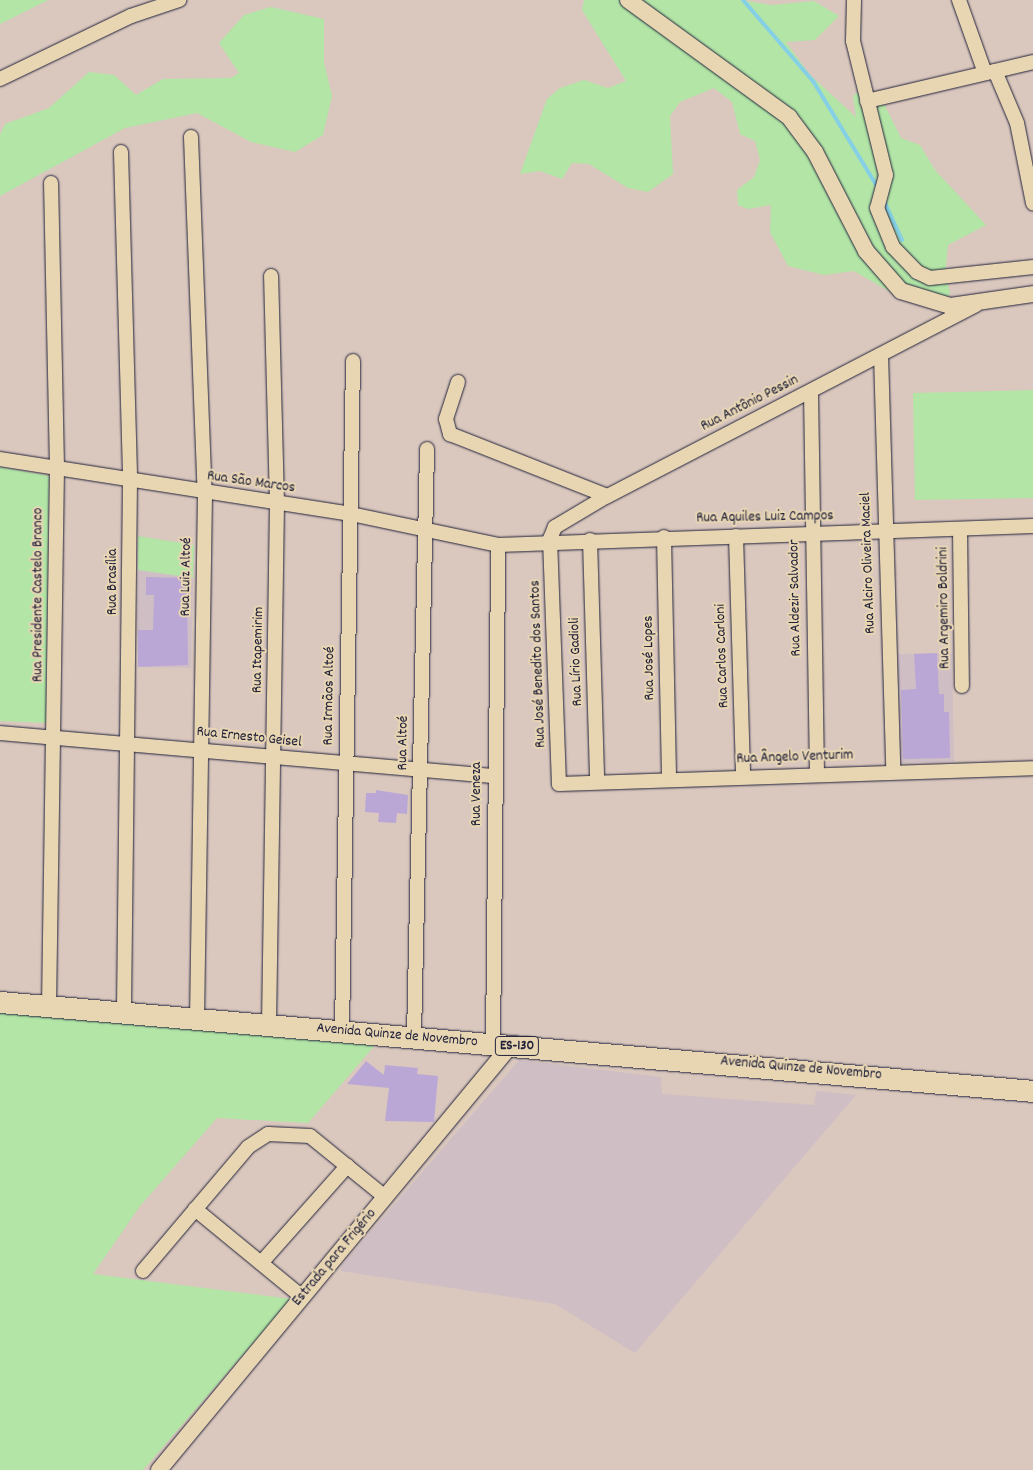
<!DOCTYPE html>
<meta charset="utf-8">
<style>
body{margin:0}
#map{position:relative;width:1033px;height:1470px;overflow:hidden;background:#dac8be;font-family:Dekko,sans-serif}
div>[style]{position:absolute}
.built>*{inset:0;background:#d0bec5}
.green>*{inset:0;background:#b2e5a6}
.stream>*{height:4px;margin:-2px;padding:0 2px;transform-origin:2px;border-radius:2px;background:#85d0e5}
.building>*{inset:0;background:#baa7d6}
.roads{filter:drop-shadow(0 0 1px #22223b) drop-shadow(0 0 1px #22223b)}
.minor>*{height:14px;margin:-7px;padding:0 7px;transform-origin:7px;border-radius:7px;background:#e8d6b3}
.tertiary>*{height:16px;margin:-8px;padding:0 8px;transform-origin:8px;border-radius:8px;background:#e8d6b3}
.primary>*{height:21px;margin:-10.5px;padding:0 10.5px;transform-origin:10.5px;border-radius:10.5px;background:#e8d6b3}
span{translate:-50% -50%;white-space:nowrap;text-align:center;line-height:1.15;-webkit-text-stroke:4px #e8d6b3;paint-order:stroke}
.shield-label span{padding:1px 4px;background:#e8d6b3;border:1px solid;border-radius:4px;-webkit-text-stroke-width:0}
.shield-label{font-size:14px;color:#22223b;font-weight:700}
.street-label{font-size:15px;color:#22223b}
</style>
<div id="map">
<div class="built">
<div style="clip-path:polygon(138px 536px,194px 545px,191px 668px,138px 667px)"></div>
<div style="clip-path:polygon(952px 653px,954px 762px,900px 763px,898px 654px)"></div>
<div style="clip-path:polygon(519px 1060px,661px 1077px,662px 1094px,814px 1105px,816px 1091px,856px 1095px,635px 1353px,555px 1304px,341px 1271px,341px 1266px)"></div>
</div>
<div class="green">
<div style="clip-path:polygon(0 0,48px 0,0 24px)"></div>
<div style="clip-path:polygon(584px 0,741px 0,771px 5px,814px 1px,839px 16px,815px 40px,786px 42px,810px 75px,856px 117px,853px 96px,865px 87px,880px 96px,901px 138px,920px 145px,935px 170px,986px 225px,948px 245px,945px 275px,950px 292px,946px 304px,901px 298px,854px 271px,824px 275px,788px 266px,770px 232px,771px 205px,748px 209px,738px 205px,737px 190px,754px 177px,760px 160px,755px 141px,740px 134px,732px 102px,714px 88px,680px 102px,670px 116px,673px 174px,648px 192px,628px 188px,589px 164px,572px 163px,562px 179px,540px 171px,520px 174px,547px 99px,560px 88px,584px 80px,608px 88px,626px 81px,582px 10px)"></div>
<div style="clip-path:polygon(271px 7px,324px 19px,324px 62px,332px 96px,323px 135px,295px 152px,251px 142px,197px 113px,125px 128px,0 196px,0 135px,5px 124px,49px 108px,89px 72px,114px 75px,136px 95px,163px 79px,231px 78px,239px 73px,219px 43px,244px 15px)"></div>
<div style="clip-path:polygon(1033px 390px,1033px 498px,915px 500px,913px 393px)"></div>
<div style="clip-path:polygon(0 467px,49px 476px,46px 723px,0 721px)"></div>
<div style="clip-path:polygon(138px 536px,194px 545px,193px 578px,138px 570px)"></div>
<div style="clip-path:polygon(0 1012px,376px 1044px,308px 1123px,217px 1118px,140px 1206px,93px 1274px,291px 1299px,143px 1470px,0 1470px)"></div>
</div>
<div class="stream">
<div style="left:743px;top:0;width:107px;rotate:49.2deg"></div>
<div style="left:813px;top:81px;width:125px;rotate:58.7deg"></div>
<div style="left:884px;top:201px;width:43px;rotate:65.2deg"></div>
</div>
<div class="building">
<div style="clip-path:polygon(146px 577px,187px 578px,188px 665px,138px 667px,138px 630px,153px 630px,154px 595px,146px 595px)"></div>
<div style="clip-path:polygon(937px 653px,939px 694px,944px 694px,944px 712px,949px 712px,950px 758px,903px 759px,901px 690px,916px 689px,914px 654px)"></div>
<div style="clip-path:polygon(376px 790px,408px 795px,407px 814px,397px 813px,396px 823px,378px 822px,379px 813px,365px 812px,366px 793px,376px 793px)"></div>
<div style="clip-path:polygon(366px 1061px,384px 1075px,385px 1065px,418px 1068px,417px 1074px,438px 1076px,434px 1122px,385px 1121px,389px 1088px,347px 1084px)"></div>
</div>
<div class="roads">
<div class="minor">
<div style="left:854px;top:0;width:41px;rotate:91.4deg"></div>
<div style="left:853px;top:41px;width:138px;rotate:76.2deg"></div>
<div style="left:886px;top:175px;width:34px;rotate:105deg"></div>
<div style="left:877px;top:208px;width:42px;rotate:67.7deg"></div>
<div style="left:893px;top:247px;width:35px;rotate:46deg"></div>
<div style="left:917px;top:272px;width:14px;rotate:25deg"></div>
<div style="left:930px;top:278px;width:104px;rotate:-6.1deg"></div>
<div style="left:959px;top:0;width:77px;rotate:70.4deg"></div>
<div style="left:995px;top:71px;width:56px;rotate:67.1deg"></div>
<div style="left:1017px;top:123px;width:82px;rotate:78.7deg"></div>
<div style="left:0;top:79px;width:145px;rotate:-25.7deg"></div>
<div style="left:131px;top:16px;width:51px;rotate:-18.4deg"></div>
<div style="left:867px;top:101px;width:171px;rotate:-13.2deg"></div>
<div style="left:191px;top:137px;width:357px;rotate:87.8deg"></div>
<div style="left:205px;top:494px;width:524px;rotate:90.87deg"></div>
<div style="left:121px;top:152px;width:329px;rotate:88.4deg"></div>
<div style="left:130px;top:481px;width:531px;rotate:90.65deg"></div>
<div style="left:976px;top:305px;width:416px;rotate:152.6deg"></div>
<div style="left:607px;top:496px;width:61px;rotate:149.2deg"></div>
<div style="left:555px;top:527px;width:13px;rotate:113deg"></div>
<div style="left:550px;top:539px;width:245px;rotate:87.9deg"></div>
<div style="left:559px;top:784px;width:474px;rotate:-1.9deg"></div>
<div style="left:881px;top:355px;width:415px;rotate:88.3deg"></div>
<div style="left:458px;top:382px;width:39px;rotate:108deg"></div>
<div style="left:446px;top:419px;width:16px;rotate:75deg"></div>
<div style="left:450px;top:434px;width:169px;rotate:21.5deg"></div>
<div style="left:811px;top:392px;width:381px;rotate:89.1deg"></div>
<div style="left:0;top:459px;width:355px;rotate:8.9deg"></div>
<div style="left:351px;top:514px;width:150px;rotate:11.9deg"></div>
<div style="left:498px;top:545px;width:535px;rotate:-2.03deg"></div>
<div style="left:960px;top:529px;width:157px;rotate:89.3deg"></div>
<div style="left:736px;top:536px;width:240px;rotate:88.3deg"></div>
<div style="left:664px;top:537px;width:242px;rotate:88.8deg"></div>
<div style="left:590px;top:540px;width:242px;rotate:88.3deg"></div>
<div style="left:0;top:733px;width:496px;rotate:5deg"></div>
<div style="left:49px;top:1007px;width:540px;rotate:-89.15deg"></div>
<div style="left:57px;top:467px;width:284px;rotate:-91.2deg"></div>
<div style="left:269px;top:1025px;width:523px;rotate:-89.12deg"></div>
<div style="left:277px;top:502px;width:226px;rotate:-91.5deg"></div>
<div style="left:342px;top:1031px;width:670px;rotate:-89.06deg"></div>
<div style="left:414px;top:1037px;width:588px;rotate:-88.73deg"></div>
<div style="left:493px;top:1044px;width:499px;rotate:-89.4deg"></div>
<div style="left:195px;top:1209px;width:139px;rotate:39.4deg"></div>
<div style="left:261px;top:1263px;width:130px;rotate:-48.4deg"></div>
<div style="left:143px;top:1271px;width:162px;rotate:-49.7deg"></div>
<div style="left:248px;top:1147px;width:24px;rotate:-33deg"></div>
<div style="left:268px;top:1134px;width:42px;rotate:2.7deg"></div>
<div style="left:310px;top:1136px;width:97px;rotate:39.1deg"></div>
</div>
<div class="tertiary">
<div style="left:628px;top:0;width:199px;rotate:36deg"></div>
<div style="left:789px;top:117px;width:44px;rotate:53.4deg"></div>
<div style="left:815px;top:152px;width:111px;rotate:62.7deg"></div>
<div style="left:866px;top:251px;width:53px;rotate:48.8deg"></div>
<div style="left:901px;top:291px;width:51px;rotate:17deg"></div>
<div style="left:950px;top:306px;width:84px;rotate:-8.2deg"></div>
<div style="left:159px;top:1470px;width:552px;rotate:-50.37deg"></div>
</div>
<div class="primary">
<div style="left:0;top:1002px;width:1037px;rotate:4.92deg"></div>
</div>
</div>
<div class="shield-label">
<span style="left:517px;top:1046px">ES-130</span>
</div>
<div class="street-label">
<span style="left:750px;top:404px;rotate:-27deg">Rua Antônio Pessin</span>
<span style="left:251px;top:483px;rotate:8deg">Rua São Marcos</span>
<span style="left:765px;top:518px;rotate:-1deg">Rua Aquiles Luiz Campos</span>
<span style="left:869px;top:563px;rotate:-92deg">Rua Alciro Oliveira Maciel</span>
<span style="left:187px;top:577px;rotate:-89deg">Rua Luiz Altoé</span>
<span style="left:114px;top:582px;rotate:-90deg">Rua Brasília</span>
<span style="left:39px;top:595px;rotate:-90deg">Rua Presidente Castelo Branco</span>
<span style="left:796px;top:598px;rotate:-91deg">Rua Aldezir Salvador</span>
<span style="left:945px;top:608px;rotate:-91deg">Rua Argemiro Boldrini</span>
<span style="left:259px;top:650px;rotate:-89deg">Rua Itapemirim</span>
<span style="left:723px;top:656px;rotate:-92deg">Rua Carlos Carloni</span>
<span style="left:650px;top:658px;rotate:-91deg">Rua José Lopes</span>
<span style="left:577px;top:662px;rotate:-92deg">Rua Lírio Gadioli</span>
<span style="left:539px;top:664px;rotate:-92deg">Rua José Benedito dos Santos</span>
<span style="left:330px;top:696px;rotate:-89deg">Rua Irmãos Altoé</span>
<span style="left:249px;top:738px;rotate:6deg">Rua Ernesto Geisel</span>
<span style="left:404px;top:743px;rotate:-89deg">Rua Altoé</span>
<span style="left:795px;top:758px;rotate:-2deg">Rua Ângelo Venturim</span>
<span style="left:478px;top:794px;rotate:-90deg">Rua Veneza</span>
<span style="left:397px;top:1036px;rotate:5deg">Avenida Quinze de Novembro</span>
<span style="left:801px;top:1069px;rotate:5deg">Avenida Quinze de Novembro</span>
<span style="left:335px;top:1258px;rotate:-50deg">Estrada para Frigério</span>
</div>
</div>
